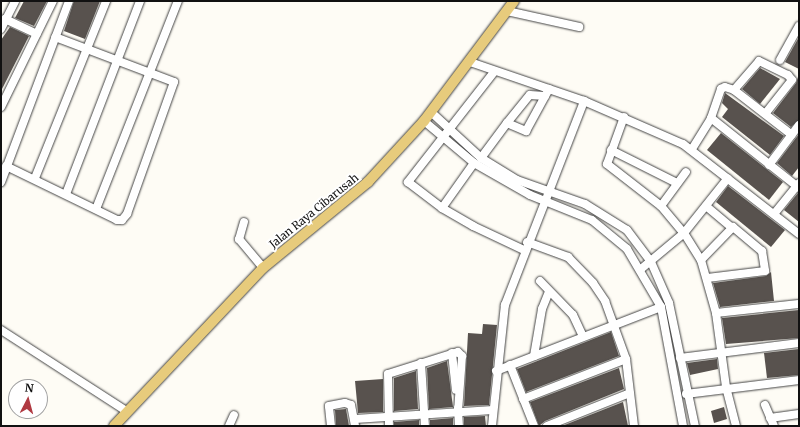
<!DOCTYPE html>
<style>
body{margin:0}
#map{position:relative;width:800px;height:427px;overflow:hidden;background:#fefcf5;font-family:Merriweather,serif}
div>[style]{position:absolute}
.building>*{inset:0;background:#58524e}
.roads{filter:drop-shadow(0 0 1px #444) drop-shadow(0 0 1px #444)}
.minor>*{height:8px;margin:-4px;padding:0 4px;transform-origin:4px;border-radius:4px;background:#fff}
.major>*{height:10px;margin:-5px;padding:0 5px;transform-origin:5px;border-radius:5px;background:#e7cb7c}
span{translate:-50% -50%;white-space:nowrap;text-align:center;line-height:1.15;-webkit-text-stroke:4px #fff;paint-order:stroke}
.street-label{font-size:11px;color:#111}
.frame{position:absolute;inset:0;border:2px solid #111;pointer-events:none}
.north{position:absolute;left:8px;top:379px;width:40px;height:40px;box-sizing:border-box;background:#fff;border:1px solid #a0a0a0;border-radius:50%;rotate:6deg;font-size:11px;font-weight:700;line-height:16px;text-align:center;color:#111}
.north::after{content:'';display:block;margin:auto;width:14px;height:18px;background:#b03941;clip-path:polygon(50% 0,100% 100%,50% 72%,0 100%)}
</style>
<div id="map">
<div class="building">
<div style="clip-path:polygon(24px 1px,47px 1px,34px 26px,15px 18px)"></div>
<div style="clip-path:polygon(74px 1px,100px 1px,85px 39px,64px 31px)"></div>
<div style="clip-path:polygon(10px 27px,29px 36px,1px 91px,1px 40px)"></div>
<div style="clip-path:polygon(799px 37px,799px 69px,785px 62px)"></div>
<div style="clip-path:polygon(760px 68px,780px 79px,760px 104px,742px 89px)"></div>
<div style="clip-path:polygon(799px 74px,799px 120px,791px 127px,773px 113px,796px 83px)"></div>
<div style="clip-path:polygon(725px 93px,784px 136px,770px 155px,722px 117px,728px 109px,722px 103px)"></div>
<div style="clip-path:polygon(721px 133px,783px 182px,769px 200px,707px 150px)"></div>
<div style="clip-path:polygon(799px 134px,799px 167px,792px 176px,777px 163px)"></div>
<div style="clip-path:polygon(728px 186px,785px 230px,771px 247px,716px 202px)"></div>
<div style="clip-path:polygon(798px 193px,799px 193px,799px 222px,784px 210px)"></div>
<div style="clip-path:polygon(771px 272px,774px 301px,720px 307px,713px 283px,766px 276px)"></div>
<div style="clip-path:polygon(799px 310px,799px 338px,726px 344px,722px 318px)"></div>
<div style="clip-path:polygon(483px 324px,497px 325px,489px 405px,464px 406px,468px 333px,482px 334px)"></div>
<div style="clip-path:polygon(611px 332px,619px 356px,526px 392px,517px 369px)"></div>
<div style="clip-path:polygon(799px 349px,799px 375px,767px 378px,764px 353px)"></div>
<div style="clip-path:polygon(717px 359px,718px 369px,690px 375px,687px 363px)"></div>
<div style="clip-path:polygon(447px 361px,453px 407px,429px 409px,427px 368px)"></div>
<div style="clip-path:polygon(619px 368px,624px 389px,545px 421px,539px 426px,530px 402px)"></div>
<div style="clip-path:polygon(416px 371px,418px 409px,394px 411px,394px 378px)"></div>
<div style="clip-path:polygon(383px 379px,383px 412px,358px 413px,355px 381px)"></div>
<div style="clip-path:polygon(623px 402px,628px 426px,562px 426px)"></div>
<div style="clip-path:polygon(724px 407px,727px 419px,714px 423px,711px 411px)"></div>
<div style="clip-path:polygon(346px 409px,349px 426px,336px 426px,335px 410px)"></div>
<div style="clip-path:polygon(485px 416px,486px 426px,464px 426px,464px 417px)"></div>
<div style="clip-path:polygon(453px 418px,453px 426px,430px 426px,430px 420px)"></div>
<div style="clip-path:polygon(419px 420px,419px 426px,394px 426px,394px 422px)"></div>
</div>
<div class="roads">
<div class="minor">
<div style="left:507px;top:11px;width:74px;rotate:12.5deg"></div>
<div style="left:5px;top:19px;width:35px;rotate:25deg"></div>
<div style="left:1px;top:29px;width:31px;rotate:-63deg"></div>
<div style="left:780px;top:60px;width:39px;rotate:-61deg"></div>
<div style="left:470px;top:62px;width:120px;rotate:18.9deg"></div>
<div style="left:584px;top:101px;width:108px;rotate:23.5deg"></div>
<div style="left:683px;top:144px;width:147px;rotate:37.8deg"></div>
<div style="left:494px;top:72px;width:140px;rotate:128deg"></div>
<div style="left:408px;top:182px;width:43px;rotate:37.4deg"></div>
<div style="left:442px;top:208px;width:36px;rotate:30deg"></div>
<div style="left:473px;top:226px;width:56px;rotate:25.2deg"></div>
<div style="left:734px;top:90px;width:38px;rotate:-49deg"></div>
<div style="left:759px;top:61px;width:32px;rotate:26deg"></div>
<div style="left:788px;top:75px;width:6px;rotate:51deg"></div>
<div style="left:792px;top:80px;width:43px;rotate:128.5deg"></div>
<div style="left:1px;top:107px;width:118px;rotate:-63.9deg"></div>
<div style="left:431px;top:112px;width:68px;rotate:42.6deg"></div>
<div style="left:481px;top:158px;width:42px;rotate:31.4deg"></div>
<div style="left:517px;top:180px;width:72px;rotate:19.4deg"></div>
<div style="left:585px;top:204px;width:49px;rotate:31.8deg"></div>
<div style="left:627px;top:230px;width:40px;rotate:53deg"></div>
<div style="left:651px;top:262px;width:45px;rotate:66.3deg"></div>
<div style="left:669px;top:303px;width:126px;rotate:78.1deg"></div>
<div style="left:624px;top:117px;width:50px;rotate:109.9deg"></div>
<div style="left:607px;top:164px;width:68px;rotate:37.9deg"></div>
<div style="left:661px;top:206px;width:35px;rotate:50deg"></div>
<div style="left:684px;top:233px;width:32px;rotate:58deg"></div>
<div style="left:701px;top:260px;width:55px;rotate:74.2deg"></div>
<div style="left:716px;top:313px;width:75px;rotate:82.3deg"></div>
<div style="left:726px;top:387px;width:40px;rotate:75.6deg"></div>
<div style="left:711px;top:118px;width:112px;rotate:38.5deg"></div>
<div style="left:424px;top:121px;width:65px;rotate:40deg"></div>
<div style="left:474px;top:163px;width:64px;rotate:29.7deg"></div>
<div style="left:530px;top:195px;width:67px;rotate:22deg"></div>
<div style="left:592px;top:220px;width:45px;rotate:39.6deg"></div>
<div style="left:627px;top:249px;width:67px;rotate:59.6deg"></div>
<div style="left:661px;top:307px;width:121px;rotate:79.5deg"></div>
<div style="left:507px;top:123px;width:36px;rotate:-51deg"></div>
<div style="left:530px;top:95px;width:15px;rotate:4deg"></div>
<div style="left:692px;top:149px;width:36px;rotate:-58deg"></div>
<div style="left:711px;top:118px;width:31px;rotate:-71deg"></div>
<div style="left:721px;top:89px;width:4px;rotate:-27deg"></div>
<div style="left:725px;top:87px;width:9px;rotate:18deg"></div>
<div style="left:734px;top:90px;width:73px;rotate:37.8deg"></div>
<div style="left:611px;top:150px;width:74px;rotate:26.6deg"></div>
<div style="left:481px;top:158px;width:44px;rotate:-53.4deg"></div>
<div style="left:507px;top:123px;width:21px;rotate:23deg"></div>
<div style="left:526px;top:131px;width:48px;rotate:-61.3deg"></div>
<div style="left:769px;top:165px;width:50px;rotate:-53.1deg"></div>
<div style="left:6px;top:166px;width:123px;rotate:25.9deg"></div>
<div style="left:117px;top:220px;width:5px"></div>
<div style="left:122px;top:220px;width:8px;rotate:-50deg"></div>
<div style="left:127px;top:214px;width:140px;rotate:-70.4deg"></div>
<div style="left:174px;top:82px;width:127px;rotate:-159.3deg"></div>
<div style="left:35px;top:178px;width:191px;rotate:-68.1deg"></div>
<div style="left:1px;top:182px;width:193px;rotate:-69.4deg"></div>
<div style="left:66px;top:194px;width:207px;rotate:-69deg"></div>
<div style="left:661px;top:206px;width:42px;rotate:-53.7deg"></div>
<div style="left:706px;top:206px;width:33px;rotate:40deg"></div>
<div style="left:442px;top:208px;width:55px;rotate:-54.6deg"></div>
<div style="left:96px;top:209px;width:224px;rotate:-68.5deg"></div>
<div style="left:774px;top:214px;width:40px;rotate:-51deg"></div>
<div style="left:244px;top:222px;width:18px;rotate:106deg"></div>
<div style="left:239px;top:239px;width:38px;rotate:50deg"></div>
<div style="left:527px;top:242px;width:44px;rotate:20.1deg"></div>
<div style="left:568px;top:257px;width:36px;rotate:46deg"></div>
<div style="left:593px;top:283px;width:22px;rotate:56deg"></div>
<div style="left:605px;top:301px;width:62px;rotate:70.1deg"></div>
<div style="left:626px;top:359px;width:67px;rotate:83.2deg"></div>
<div style="left:701px;top:260px;width:46px;rotate:-45.9deg"></div>
<div style="left:733px;top:227px;width:38px;rotate:40deg"></div>
<div style="left:762px;top:251px;width:20px;rotate:81deg"></div>
<div style="left:765px;top:271px;width:58px;rotate:173.1deg"></div>
<div style="left:641px;top:269px;width:56px;rotate:-39.9deg"></div>
<div style="left:684px;top:233px;width:70px;rotate:-51.3deg"></div>
<div style="left:540px;top:281px;width:47px;rotate:45.9deg"></div>
<div style="left:573px;top:315px;width:23px;rotate:65deg"></div>
<div style="left:716px;top:313px;width:83px;rotate:-6.2deg"></div>
<div style="left:1px;top:330px;width:149px;rotate:32.9deg"></div>
<div style="left:452px;top:353px;width:37px;rotate:84deg"></div>
<div style="left:534px;top:356px;width:48px;rotate:-80.3deg"></div>
<div style="left:542px;top:309px;width:18px;rotate:-68deg"></div>
<div style="left:680px;top:358px;width:120px;rotate:-7.2deg"></div>
<div style="left:421px;top:363px;width:63px;rotate:86.4deg"></div>
<div style="left:510px;top:365px;width:66px;rotate:68.5deg"></div>
<div style="left:496px;top:371px;width:177px;rotate:-21.2deg"></div>
<div style="left:686px;top:394px;width:114px;rotate:-7.1deg"></div>
<div style="left:523px;top:399px;width:110px;rotate:-21.2deg"></div>
<div style="left:765px;top:405px;width:23px;rotate:67deg"></div>
<div style="left:458px;top:408px;width:18px;rotate:87deg"></div>
<div style="left:770px;top:418px;width:29px;rotate:-8deg"></div>
<div style="left:355px;top:419px;width:138px;rotate:-3.7deg"></div>
<div style="left:229px;top:426px;width:12px;rotate:-66deg"></div>
<div style="left:331px;top:426px;width:20px;rotate:-96deg"></div>
<div style="left:329px;top:406px;width:16px;rotate:-11deg"></div>
<div style="left:345px;top:403px;width:6px;rotate:18deg"></div>
<div style="left:351px;top:405px;width:21px;rotate:79deg"></div>
<div style="left:389px;top:426px;width:52px;rotate:-91.1deg"></div>
<div style="left:388px;top:374px;width:73px;rotate:-17.4deg"></div>
<div style="left:458px;top:352px;width:6px;rotate:45deg"></div>
<div style="left:462px;top:356px;width:56px;rotate:94.1deg"></div>
<div style="left:492px;top:426px;width:122px;rotate:-83.9deg"></div>
<div style="left:505px;top:305px;width:219px;rotate:-68.8deg"></div>
<div style="left:547px;top:426px;width:89px;rotate:-21.7deg"></div>
</div>
<div class="major">
<div style="left:114px;top:426px;width:217px;rotate:-46.7deg"></div>
<div style="left:263px;top:268px;width:136px;rotate:-39.3deg"></div>
<div style="left:368px;top:182px;width:83px;rotate:-47.4deg"></div>
<div style="left:424px;top:121px;width:150px;rotate:-53.1deg"></div>
</div>
</div>
<div class="street-label">
<span style="left:314px;top:211px;rotate:-39deg">Jalan Raya Cibarusah</span>
</div>
<div class="frame"></div>
<div class="north">N</div>
</div>
